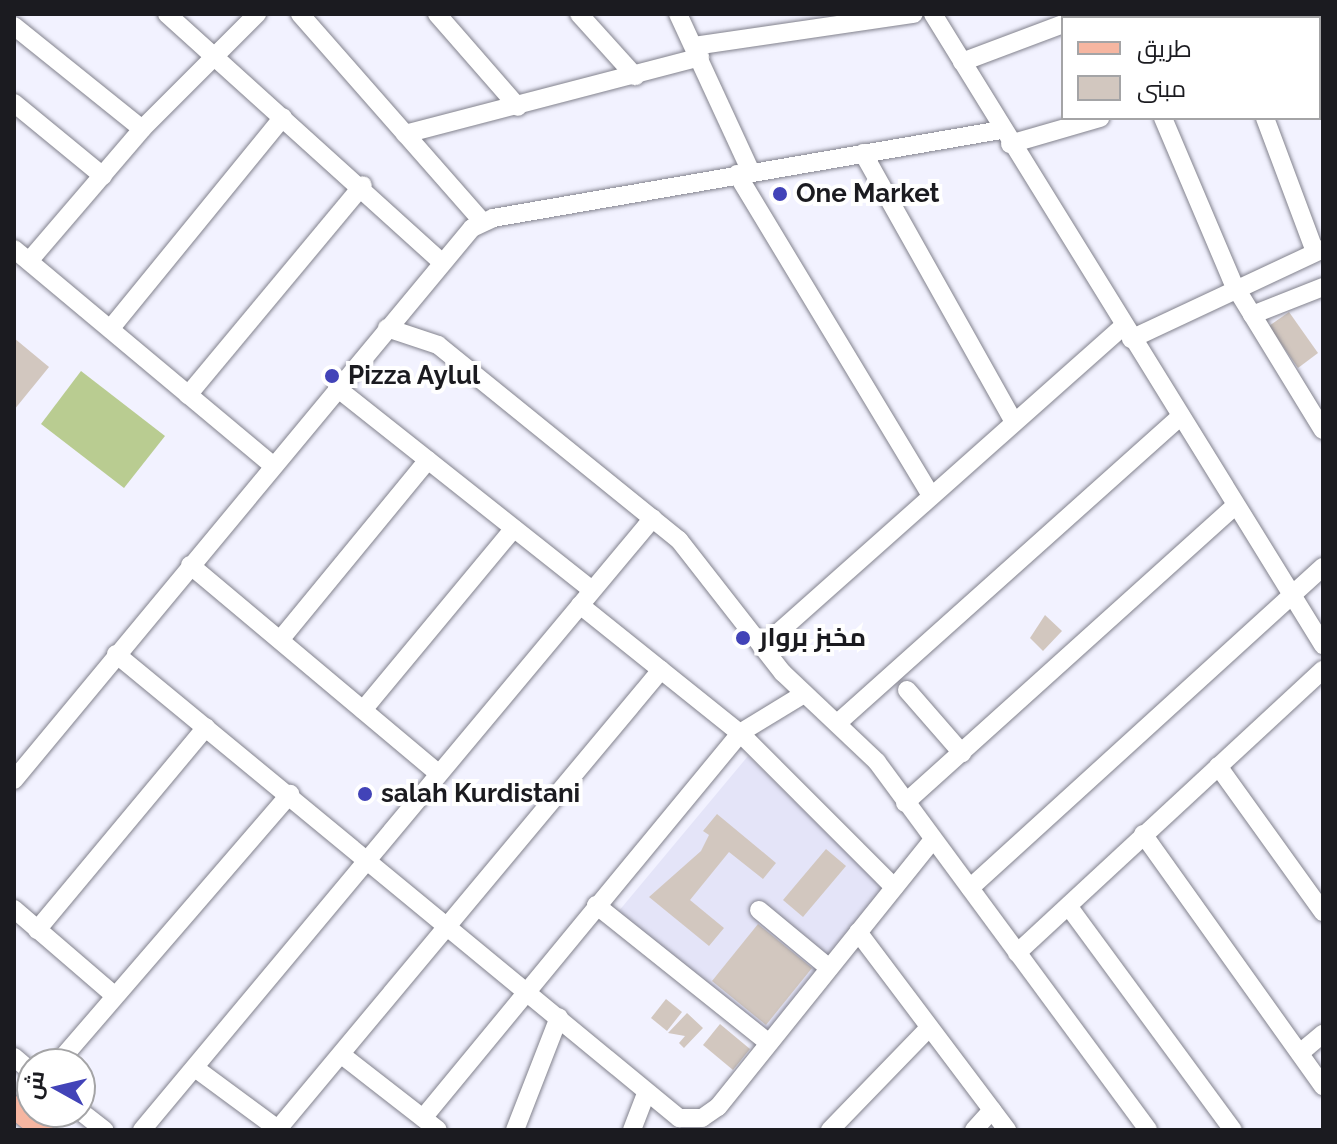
<!DOCTYPE html>
<meta charset="utf-8">
<style>
body{margin:0}
#map{position:relative;width:1337px;height:1144px;overflow:hidden;background:#f2f2ff;font-family:Raleway,Cairo,sans-serif}
div>[style]{position:absolute}
.built>*{inset:0;background:#e4e4f8}
.green>*{inset:0;background:#b9cc91}
.building>*{inset:0;background:#d2c7bf}
.roads{filter:drop-shadow(0 0 2px #82828d) drop-shadow(0 0 2px #82828d)}
.minor>*{height:18px;margin:-9px;padding:0 9px;transform-origin:9px;border-radius:9px;background:#fff}
.major>*{height:22px;margin:-11px;padding:0 11px;transform-origin:11px;border-radius:11px;background:#f6b6a1}
.dots>*{width:22px;height:22px;translate:-50% -50%;box-sizing:border-box;border:4px solid #fff;border-radius:50%}
span{translate:-50% -50%;white-space:nowrap;text-align:center;line-height:1.15;-webkit-text-stroke:8px #fff;paint-order:stroke}
.poi-label{font-size:26px;color:#1b1b20;font-weight:700}
.left{translate:0 -50%;text-align:left}
.frame{position:absolute;inset:0;border:16px solid #1b1b20;pointer-events:none}
.legend{position:absolute;left:1061px;top:16px;width:260px;height:104px;box-sizing:border-box;background:#fff;border:2px solid #a4a4a6;margin:0;padding:10px 14px;list-style:none;font-size:24px;color:#1b1b20}
.legend li{display:flex;align-items:center;gap:16px;height:40px}
.legend b{width:40px;border:2px solid #a4a4a6}
.north{position:absolute;left:16px;top:1048px;width:80px;height:80px;box-sizing:border-box;background:#fff;border:2px solid #a4a4a6;border-radius:50%;rotate:278deg;font-size:22px;font-weight:700;line-height:32px;text-align:center;color:#1b1b20}
.north::after{content:'';display:block;margin:auto;width:28px;height:36px;background:#4243b8;clip-path:polygon(50% 0,100% 100%,50% 72%,0 100%)}
</style>
<div id="map">
<div class="built">
<div style="clip-path:polygon(748px 756px,882px 888px,766px 1032px,618px 912px)"></div>
</div>
<div class="green">
<div style="clip-path:polygon(81px 371px,165px 436px,124px 488px,41px 424px)"></div>
</div>
<div class="building">
<div style="clip-path:polygon(1289px 312px,1318px 353px,1298px 368px,1269px 326px)"></div>
<div style="clip-path:polygon(14px 338px,49px 367px,14px 410px)"></div>
<div style="clip-path:polygon(1045px 615px,1062px 631px,1043px 651px,1030px 638px)"></div>
<div style="clip-path:polygon(717px 814px,776px 863px,763px 879px,729px 852px,690px 900px,724px 928px,709px 946px,649px 897px,701px 851px,709px 835px,703px 831px)"></div>
<div style="clip-path:polygon(826px 849px,846px 866px,803px 917px,783px 900px)"></div>
<div style="clip-path:polygon(758px 924px,812px 968px,766px 1025px,712px 981px)"></div>
<div style="clip-path:polygon(666px 999px,682px 1012px,667px 1031px,651px 1018px)"></div>
<div style="clip-path:polygon(687px 1013px,703px 1028px,684px 1048px,679px 1043px,685px 1036px,668px 1033px)"></div>
<div style="clip-path:polygon(720px 1024px,750px 1049px,733px 1070px,703px 1045px)"></div>
</div>
<div class="roads">
<div class="minor">
<div style="left:167px;top:14px;width:370px;rotate:42.1deg"></div>
<div style="left:300px;top:14px;width:276px;rotate:48.7deg"></div>
<div style="left:437px;top:14px;width:123px;rotate:48.9deg"></div>
<div style="left:579px;top:14px;width:84px;rotate:47.9deg"></div>
<div style="left:678px;top:14px;width:172px;rotate:65.2deg"></div>
<div style="left:933px;top:14px;width:742px;rotate:58.28deg"></div>
<div style="left:1208px;top:14px;width:4px;rotate:63deg"></div>
<div style="left:1080px;top:18px;width:12px;rotate:-20deg"></div>
<div style="left:14px;top:26px;width:164px;rotate:38.8deg"></div>
<div style="left:1319px;top:44px;width:4px;rotate:-14deg"></div>
<div style="left:694px;top:46px;width:222px;rotate:-8.3deg"></div>
<div style="left:962px;top:62px;width:108px;rotate:-20.6deg"></div>
<div style="left:14px;top:103px;width:115px;rotate:39.4deg"></div>
<div style="left:1163px;top:118px;width:181px;rotate:67deg"></div>
<div style="left:1234px;top:285px;width:170px;rotate:58.5deg"></div>
<div style="left:1265px;top:118px;width:143px;rotate:69.5deg"></div>
<div style="left:405px;top:134px;width:305px;rotate:-14.6deg"></div>
<div style="left:1010px;top:144px;width:94px;rotate:-16.1deg"></div>
<div style="left:863px;top:153px;width:308px;rotate:60.7deg"></div>
<div style="left:737px;top:174px;width:376px;rotate:58.9deg"></div>
<div style="left:14px;top:249px;width:334px;rotate:39.9deg"></div>
<div style="left:29px;top:261px;width:174px;rotate:-49.4deg"></div>
<div style="left:142px;top:129px;width:163px;rotate:-45deg"></div>
<div style="left:1252px;top:315px;width:76px;rotate:-21.5deg"></div>
<div style="left:111px;top:328px;width:272px;rotate:-50.8deg"></div>
<div style="left:387px;top:328px;width:54px;rotate:18.4deg"></div>
<div style="left:438px;top:345px;width:310px;rotate:39deg"></div>
<div style="left:679px;top:540px;width:169px;rotate:52deg"></div>
<div style="left:783px;top:673px;width:129px;rotate:43.4deg"></div>
<div style="left:877px;top:762px;width:457px;rotate:53.6deg"></div>
<div style="left:1131px;top:339px;width:212px;rotate:-25.1deg"></div>
<div style="left:337px;top:388px;width:325px;rotate:38.4deg"></div>
<div style="left:188px;top:395px;width:273px;rotate:-50.2deg"></div>
<div style="left:190px;top:565px;width:324px;rotate:40deg"></div>
<div style="left:580px;top:605px;width:205px;rotate:38.7deg"></div>
<div style="left:740px;top:733px;width:218px;rotate:45deg"></div>
<div style="left:280px;top:640px;width:233px;rotate:-50.6deg"></div>
<div style="left:762px;top:647px;width:483px;rotate:-41.6deg"></div>
<div style="left:116px;top:654px;width:730px;rotate:39.49deg"></div>
<div style="left:679px;top:1118px;width:23px"></div>
<div style="left:702px;top:1118px;width:19px;rotate:-35deg"></div>
<div style="left:718px;top:1107px;width:343px;rotate:-51.2deg"></div>
<div style="left:907px;top:690px;width:84px;rotate:48.9deg"></div>
<div style="left:363px;top:710px;width:236px;rotate:-50.3deg"></div>
<div style="left:841px;top:720px;width:456px;rotate:-41.8deg"></div>
<div style="left:1218px;top:766px;width:180px;rotate:54.3deg"></div>
<div style="left:14px;top:780px;width:717px;rotate:-50.32deg"></div>
<div style="left:472px;top:228px;width:23px;rotate:-25deg"></div>
<div style="left:493px;top:218px;width:516px;rotate:-9.83deg"></div>
<div style="left:905px;top:803px;width:444px;rotate:-42deg"></div>
<div style="left:1143px;top:834px;width:310px;rotate:54.5deg"></div>
<div style="left:970px;top:888px;width:477px;rotate:-42.3deg"></div>
<div style="left:596px;top:905px;width:221px;rotate:38.6deg"></div>
<div style="left:1069px;top:907px;width:277px;rotate:53.7deg"></div>
<div style="left:14px;top:909px;width:132px;rotate:40.7deg"></div>
<div style="left:759px;top:910px;width:91px;rotate:39.6deg"></div>
<div style="left:37px;top:930px;width:264px;rotate:-50.2deg"></div>
<div style="left:858px;top:932px;width:248px;rotate:53deg"></div>
<div style="left:1017px;top:953px;width:417px;rotate:-42.8deg"></div>
<div style="left:1300px;top:1053px;width:30px;rotate:-40deg"></div>
<div style="left:343px;top:1056px;width:120px;rotate:37.9deg"></div>
<div style="left:14px;top:1057px;width:23px;rotate:40deg"></div>
<div style="left:57px;top:1064px;width:357px;rotate:-49.2deg"></div>
<div style="left:195px;top:1068px;width:104px;rotate:36.4deg"></div>
<div style="left:18px;top:1110px;width:22px;rotate:-51deg"></div>
<div style="left:80px;top:1111px;width:31px;rotate:38deg"></div>
<div style="left:423px;top:1118px;width:499px;rotate:-50.5deg"></div>
<div style="left:740px;top:733px;width:75px;rotate:-31.4deg"></div>
<div style="left:278px;top:1129px;width:598px;rotate:-50.16deg"></div>
<div style="left:142px;top:1130px;width:797px;rotate:-50.14deg"></div>
<div style="left:515px;top:1130px;width:121px;rotate:-68.7deg"></div>
<div style="left:632px;top:1130px;width:40px;rotate:-69deg"></div>
<div style="left:830px;top:1130px;width:142px;rotate:-45.9deg"></div>
<div style="left:974px;top:1130px;width:27px;rotate:-48deg"></div>
</div>
<div class="major">
<div style="left:14px;top:1107px;width:36px;rotate:39deg"></div>
</div>
</div>
<div class="dots">
<div style="left:780px;top:194px;background:#4243b8"></div>
<div style="left:332px;top:376px;background:#4243b8"></div>
<div style="left:743px;top:638px;background:#4243b8"></div>
<div style="left:365px;top:794px;background:#4243b8"></div>
</div>
<div class="poi-label">
<span class="left" style="left:796px;top:194px">One Market</span>
<span class="left" style="left:348px;top:376px">Pizza Aylul</span>
<span class="left" style="left:759px;top:638px">مخبز بروار</span>
<span class="left" style="left:381px;top:794px">salah Kurdistani</span>
</div>
<div class="frame"></div>
<ul class="legend">
<li><b style="height:10px;background:#f6b6a1"></b>طريق</li>
<li><b style="height:22px;background:#d2c7bf"></b>مبنى</li>
</ul>
<div class="north">ش</div>
</div>
